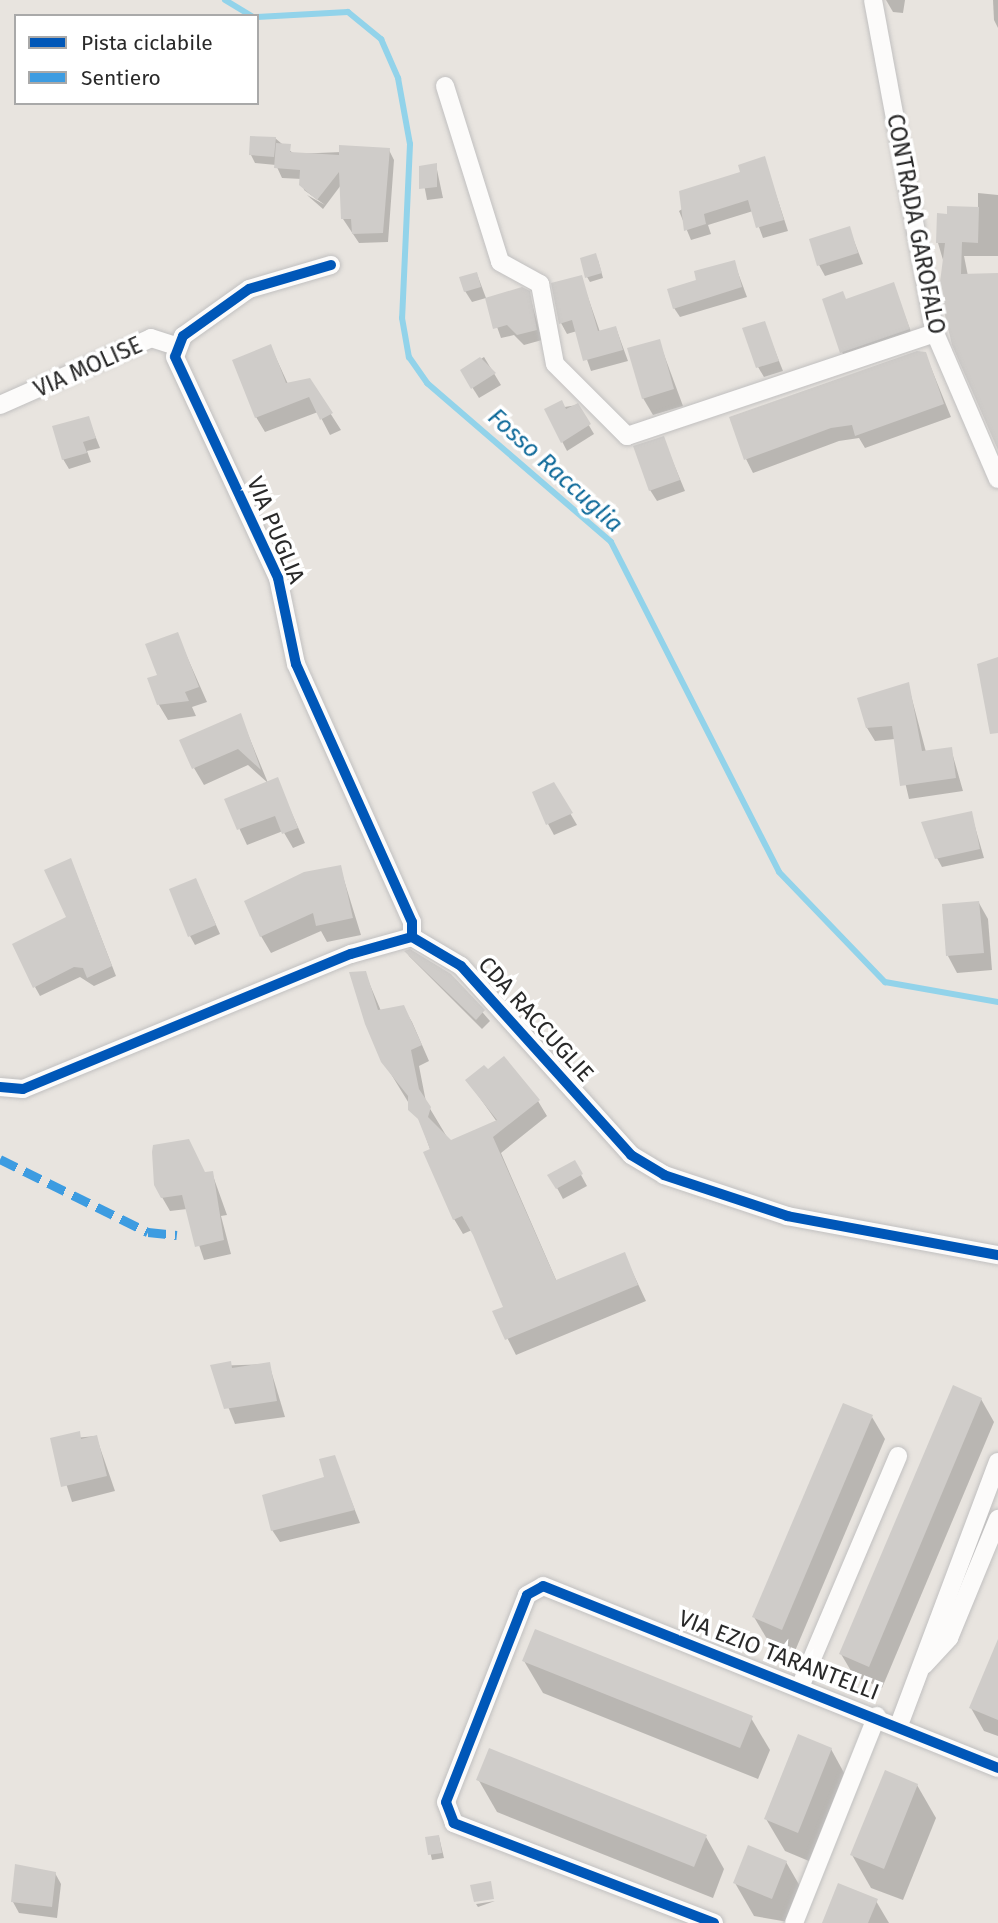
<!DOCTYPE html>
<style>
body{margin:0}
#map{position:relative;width:998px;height:1923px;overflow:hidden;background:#e8e4df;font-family:"Fira Sans",sans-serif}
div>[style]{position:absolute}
.shadow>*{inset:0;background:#0003}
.stream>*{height:6px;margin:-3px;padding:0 3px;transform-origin:3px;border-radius:3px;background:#92d3ea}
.building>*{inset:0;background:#cfccc9}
.roads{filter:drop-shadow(0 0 2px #c1c0c0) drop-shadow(0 0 2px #c1c0c0)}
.street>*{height:18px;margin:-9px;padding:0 9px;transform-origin:9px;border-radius:9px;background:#fcfbfa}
.quiet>*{height:9px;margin-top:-4.5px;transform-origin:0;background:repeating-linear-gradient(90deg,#3d9ce1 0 18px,transparent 0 27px)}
.cycleway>*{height:10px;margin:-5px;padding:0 5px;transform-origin:5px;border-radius:5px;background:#0057b8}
span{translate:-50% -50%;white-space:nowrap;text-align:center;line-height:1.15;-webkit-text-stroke:7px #fff;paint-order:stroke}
.street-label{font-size:23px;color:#292929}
.water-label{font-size:24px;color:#0d6999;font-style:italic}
.legend{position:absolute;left:14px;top:14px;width:245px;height:91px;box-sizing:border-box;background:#fff;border:2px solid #a9a9a9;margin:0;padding:9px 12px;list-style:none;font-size:21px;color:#292929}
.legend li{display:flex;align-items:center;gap:14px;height:35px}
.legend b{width:35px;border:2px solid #a9a9a9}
</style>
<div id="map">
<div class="shadow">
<div style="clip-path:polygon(905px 0,903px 13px,893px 12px,886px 0)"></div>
<div style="clip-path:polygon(993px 0,998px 0,998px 28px,994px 20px)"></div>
<div style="clip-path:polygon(275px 138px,294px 154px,389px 150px,394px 160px,388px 242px,359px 243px,343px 219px,341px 185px,323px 209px,307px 195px,325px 205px,304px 190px,302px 179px,282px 178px,276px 165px,255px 163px,251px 155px)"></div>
<div style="clip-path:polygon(764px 158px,788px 231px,763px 238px,753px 211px,708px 225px,711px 234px,691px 240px,679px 211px)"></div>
<div style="clip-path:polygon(436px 165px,443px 198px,427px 200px,421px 168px)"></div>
<div style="clip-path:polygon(978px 193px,998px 195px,998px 256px,964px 256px,968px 276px,998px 278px,998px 446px,938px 243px,948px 216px,978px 209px)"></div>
<div style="clip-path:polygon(849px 228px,863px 264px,825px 276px,819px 265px)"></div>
<div style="clip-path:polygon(598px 260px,603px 278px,590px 282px,587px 277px)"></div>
<div style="clip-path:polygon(734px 262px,747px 297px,680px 317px,674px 308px,698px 281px)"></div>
<div style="clip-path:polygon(477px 274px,486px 298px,472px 302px,465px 291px)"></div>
<div style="clip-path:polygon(581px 277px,600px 332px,616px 328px,628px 361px,591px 371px,577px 331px,567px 334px,561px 323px)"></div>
<div style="clip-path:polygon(893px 284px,914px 340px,848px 363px,842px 352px,847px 300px)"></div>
<div style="clip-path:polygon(529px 293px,542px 340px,524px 345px,514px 335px,501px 338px,487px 299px)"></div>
<div style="clip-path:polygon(764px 323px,783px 371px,764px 377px,758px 367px)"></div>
<div style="clip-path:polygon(659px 341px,683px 406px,653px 415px,643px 398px)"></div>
<div style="clip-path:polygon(271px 347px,288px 384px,309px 380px,341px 430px,330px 435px,318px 412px,265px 432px,256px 417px)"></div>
<div style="clip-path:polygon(925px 353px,951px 417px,865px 448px,859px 438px,839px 441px,753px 473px,746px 459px)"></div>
<div style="clip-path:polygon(484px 357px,501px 385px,479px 398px,462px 371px)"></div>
<div style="clip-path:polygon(577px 405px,594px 434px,567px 451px,546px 410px)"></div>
<div style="clip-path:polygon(88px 418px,100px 448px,87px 451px,91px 462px,69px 469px,63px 459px)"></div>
<div style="clip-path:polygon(663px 438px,685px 491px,657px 501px,650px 490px)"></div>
<div style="clip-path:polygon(177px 634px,207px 702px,192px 707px,196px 716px,168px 720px,159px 705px,159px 676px)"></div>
<div style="clip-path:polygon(908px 684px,926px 752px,951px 749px,963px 791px,909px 799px,895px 739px,875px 741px,867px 728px)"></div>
<div style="clip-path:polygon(240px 715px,268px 783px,248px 765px,204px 785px,194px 768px)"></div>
<div style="clip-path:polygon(277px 780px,305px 843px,293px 848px,283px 831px,247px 845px,226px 800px)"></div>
<div style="clip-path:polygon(553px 784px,577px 825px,554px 835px,548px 824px)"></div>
<div style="clip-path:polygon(971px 813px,984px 858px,942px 867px,937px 858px)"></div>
<div style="clip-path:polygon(71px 860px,116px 976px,94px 986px,80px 977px,40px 996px,35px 987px,68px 918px)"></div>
<div style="clip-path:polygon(340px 867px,361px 935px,327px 942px,321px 931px,271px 953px,261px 936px)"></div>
<div style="clip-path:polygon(196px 880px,220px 934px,195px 945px,190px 936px)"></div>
<div style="clip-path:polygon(979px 903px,988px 919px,992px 970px,957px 973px,948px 956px)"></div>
<div style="clip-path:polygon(408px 955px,450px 975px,490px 1021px,482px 1029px)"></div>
<div style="clip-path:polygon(365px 973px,381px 1011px,403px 1007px,412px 1022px,429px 1061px,419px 1066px,426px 1102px,450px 1142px,497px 1122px,467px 1080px,538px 1101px,547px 1116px,501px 1153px,557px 1282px,624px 1254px,646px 1301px,516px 1355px,494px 1312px,506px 1308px,472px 1230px,463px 1234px,454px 1219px,421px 1123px,383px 1061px)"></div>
<div style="clip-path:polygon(574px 1162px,587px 1186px,563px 1199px,550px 1175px)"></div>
<div style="clip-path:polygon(212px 1173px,227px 1215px,221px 1216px,231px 1254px,204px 1260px,187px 1209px,170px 1211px,155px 1185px)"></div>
<div style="clip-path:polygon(269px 1364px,285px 1417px,235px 1424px,212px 1366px)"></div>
<div style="clip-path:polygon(981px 1399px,994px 1422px,882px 1688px,854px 1676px,841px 1654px)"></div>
<div style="clip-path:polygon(872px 1417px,885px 1439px,795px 1651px,767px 1639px,754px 1617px)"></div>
<div style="clip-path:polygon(96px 1436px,115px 1491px,72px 1502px,52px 1440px)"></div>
<div style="clip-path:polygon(334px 1457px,360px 1523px,280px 1542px,272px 1530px,326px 1478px)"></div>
<div style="clip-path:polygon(998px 1643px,998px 1736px,984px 1731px,971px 1708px)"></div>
<div style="clip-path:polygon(524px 1661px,751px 1718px,770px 1750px,758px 1779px,543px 1693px)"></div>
<div style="clip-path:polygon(831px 1749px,849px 1782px,816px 1864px,785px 1851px,766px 1819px)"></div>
<div style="clip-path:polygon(478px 1779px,706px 1837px,724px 1869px,713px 1898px,497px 1812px)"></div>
<div style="clip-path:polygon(917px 1785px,936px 1818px,903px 1900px,871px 1888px,852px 1855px)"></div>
<div style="clip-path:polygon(439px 1837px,444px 1858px,432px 1860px,427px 1838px)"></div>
<div style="clip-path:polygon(786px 1862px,805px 1895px,794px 1923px,754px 1916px,735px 1883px)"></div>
<div style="clip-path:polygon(55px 1873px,61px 1884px,57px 1918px,19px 1913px,13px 1902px)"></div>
<div style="clip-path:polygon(495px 1901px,478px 1907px,476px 1904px)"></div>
<div style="clip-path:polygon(876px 1901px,889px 1923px,826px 1923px)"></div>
</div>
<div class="stream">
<div style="left:225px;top:0;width:31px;rotate:31deg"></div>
<div style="left:257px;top:17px;width:91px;rotate:-3.1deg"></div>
<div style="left:348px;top:12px;width:43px;rotate:39.3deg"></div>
<div style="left:381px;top:39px;width:43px;rotate:66.4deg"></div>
<div style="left:398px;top:78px;width:67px;rotate:79.7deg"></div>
<div style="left:410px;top:144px;width:174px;rotate:92.6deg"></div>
<div style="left:402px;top:318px;width:40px;rotate:80deg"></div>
<div style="left:409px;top:357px;width:32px;rotate:55deg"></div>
<div style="left:427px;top:383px;width:243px;rotate:40.8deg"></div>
<div style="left:611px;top:542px;width:370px;rotate:63deg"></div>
<div style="left:779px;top:872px;width:153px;rotate:46.1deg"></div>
<div style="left:885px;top:982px;width:115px;rotate:10deg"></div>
</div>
<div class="building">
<div style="clip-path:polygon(250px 136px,276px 137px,274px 157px,249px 155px)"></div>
<div style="clip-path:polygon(276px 143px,291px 144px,290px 152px,339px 155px,339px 145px,390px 148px,383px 233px,352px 234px,351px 219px,341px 219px,339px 172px,317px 200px,299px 185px,300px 170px,274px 168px)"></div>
<div style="clip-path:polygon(765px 156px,784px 220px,756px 228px,748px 200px,704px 214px,706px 224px,684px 231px,679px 191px,740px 172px,738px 165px)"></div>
<div style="clip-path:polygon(437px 163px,437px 187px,419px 189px,419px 166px)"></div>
<div style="clip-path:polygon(947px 206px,979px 207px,978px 243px,962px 242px,961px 274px,998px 273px,998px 450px,952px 345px,939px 290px,945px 243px,936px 243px,937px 213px,947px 214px)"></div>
<div style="clip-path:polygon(850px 226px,858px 253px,817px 266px,809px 239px)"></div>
<div style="clip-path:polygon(596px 253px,602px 273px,585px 278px,580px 258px)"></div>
<div style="clip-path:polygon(735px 260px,742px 287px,673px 309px,667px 289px,696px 280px,694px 271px)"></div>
<div style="clip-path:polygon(477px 272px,481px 287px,464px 292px,459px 277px)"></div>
<div style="clip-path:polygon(582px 275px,598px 331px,616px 326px,623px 350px,583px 361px,572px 320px,559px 324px,551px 283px)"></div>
<div style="clip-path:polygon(894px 282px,910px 329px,840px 353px,822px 299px,843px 291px,846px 299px)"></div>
<div style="clip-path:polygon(522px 287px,530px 291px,537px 330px,517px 335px,507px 325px,493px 329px,485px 298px)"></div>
<div style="clip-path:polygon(765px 321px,779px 361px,756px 368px,742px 328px)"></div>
<div style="clip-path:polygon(660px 339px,674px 389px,642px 399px,627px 348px)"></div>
<div style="clip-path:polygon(271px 344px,286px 383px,310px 378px,333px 413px,320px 420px,309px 397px,255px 418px,232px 360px)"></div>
<div style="clip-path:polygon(917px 351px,926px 352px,944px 404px,855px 436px,852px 425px,831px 428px,744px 460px,729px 417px)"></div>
<div style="clip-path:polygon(480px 357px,496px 373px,471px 389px,460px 370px)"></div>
<div style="clip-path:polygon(562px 400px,566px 409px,578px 403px,591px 424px,561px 443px,544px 409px)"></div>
<div style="clip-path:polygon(89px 416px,96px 438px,83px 442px,87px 453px,62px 460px,52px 426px)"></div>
<div style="clip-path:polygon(664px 436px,680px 480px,649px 491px,633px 446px)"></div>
<div style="clip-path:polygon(178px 632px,199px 687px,185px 692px,189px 701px,157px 705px,147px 678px,157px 675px,145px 644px)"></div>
<div style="clip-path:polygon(998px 657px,998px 733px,990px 734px,977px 664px)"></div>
<div style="clip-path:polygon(909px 682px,922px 751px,952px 747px,956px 778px,900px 786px,892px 726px,866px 728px,857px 698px)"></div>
<div style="clip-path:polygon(241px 713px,261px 770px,238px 749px,192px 769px,179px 740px)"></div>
<div style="clip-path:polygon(278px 777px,298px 828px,282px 834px,275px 816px,237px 830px,224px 799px)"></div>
<div style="clip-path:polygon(554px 782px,573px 813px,546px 825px,532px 792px)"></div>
<div style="clip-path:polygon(972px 811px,980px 849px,935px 859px,921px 822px)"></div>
<div style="clip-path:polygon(71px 858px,112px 966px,87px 978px,83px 968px,74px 967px,33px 988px,12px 944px,66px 917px,44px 870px)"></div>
<div style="clip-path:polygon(341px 865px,353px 918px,316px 926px,313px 913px,260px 937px,244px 901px,304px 872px)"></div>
<div style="clip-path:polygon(196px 878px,216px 925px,188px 937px,169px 889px)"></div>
<div style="clip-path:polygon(979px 901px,984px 953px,946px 956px,942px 904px)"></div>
<div style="clip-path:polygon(410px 949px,451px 974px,485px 1010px,476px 1020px,404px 951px)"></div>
<div style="clip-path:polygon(366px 971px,378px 1010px,404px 1005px,422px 1045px,411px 1050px,419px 1089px,431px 1107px,428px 1117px,451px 1140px,497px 1120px,465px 1080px,484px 1065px,488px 1069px,504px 1056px,540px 1100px,493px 1137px,556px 1280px,625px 1252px,638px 1285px,505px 1340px,492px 1311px,503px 1307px,473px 1235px,462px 1216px,453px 1220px,423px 1152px,430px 1149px,418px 1119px,408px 1110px,408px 1096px,381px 1062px,365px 1024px,349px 972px)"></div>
<div style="clip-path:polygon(189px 1139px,205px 1172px,213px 1171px,224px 1240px,195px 1247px,182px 1195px,161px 1198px,154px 1185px,152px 1152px,153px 1145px)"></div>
<div style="clip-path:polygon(575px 1160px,583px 1174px,556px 1189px,547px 1175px)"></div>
<div style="clip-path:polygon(231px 1361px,232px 1368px,270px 1362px,277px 1401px,224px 1409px,210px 1365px)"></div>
<div style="clip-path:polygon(953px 1385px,982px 1398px,869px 1667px,839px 1654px)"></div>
<div style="clip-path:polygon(843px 1403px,873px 1415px,782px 1630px,752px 1617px)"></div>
<div style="clip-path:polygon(80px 1431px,81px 1439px,97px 1435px,107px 1476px,61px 1487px,50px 1438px)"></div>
<div style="clip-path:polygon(335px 1455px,355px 1510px,271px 1531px,262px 1495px,324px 1477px,319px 1459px)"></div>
<div style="clip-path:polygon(535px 1629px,753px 1716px,740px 1748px,522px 1661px)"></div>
<div style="clip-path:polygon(998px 1639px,998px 1720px,969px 1708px)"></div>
<div style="clip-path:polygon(798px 1734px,832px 1748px,798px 1833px,764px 1819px)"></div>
<div style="clip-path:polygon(489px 1748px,707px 1835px,694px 1867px,476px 1780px)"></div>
<div style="clip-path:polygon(885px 1770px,918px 1784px,884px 1869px,850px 1855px)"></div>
<div style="clip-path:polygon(439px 1835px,442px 1853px,428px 1855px,425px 1837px)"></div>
<div style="clip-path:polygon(748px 1845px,787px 1861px,772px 1899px,733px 1883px)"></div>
<div style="clip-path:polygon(15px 1864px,56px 1872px,52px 1907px,11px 1902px)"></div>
<div style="clip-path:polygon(491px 1881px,494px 1899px,474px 1902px,470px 1885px)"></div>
<div style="clip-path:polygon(838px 1883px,878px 1899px,868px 1923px,822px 1923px)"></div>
</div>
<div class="roads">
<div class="street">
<div style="left:873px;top:0;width:339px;rotate:79.5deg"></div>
<div style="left:935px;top:333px;width:159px;rotate:66.7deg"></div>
<div style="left:445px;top:86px;width:184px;rotate:72.6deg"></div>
<div style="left:500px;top:262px;width:46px;rotate:28.8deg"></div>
<div style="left:540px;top:284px;width:81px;rotate:79.4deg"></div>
<div style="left:555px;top:364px;width:102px;rotate:45deg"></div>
<div style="left:627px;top:436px;width:325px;rotate:-18.5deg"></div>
<div style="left:331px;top:265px;width:85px;rotate:163.7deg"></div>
<div style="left:249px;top:289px;width:81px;rotate:144.5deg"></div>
<div style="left:183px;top:336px;width:22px;rotate:111deg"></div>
<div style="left:175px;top:357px;width:244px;rotate:65deg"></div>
<div style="left:278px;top:578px;width:88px;rotate:78.2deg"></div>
<div style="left:296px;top:664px;width:283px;rotate:65.8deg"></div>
<div style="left:412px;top:922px;width:15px;rotate:90deg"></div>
<div style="left:0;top:405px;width:165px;rotate:-23.9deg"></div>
<div style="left:151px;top:338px;width:26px;rotate:18deg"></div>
<div style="left:0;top:1087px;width:23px;rotate:5deg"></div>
<div style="left:23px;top:1089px;width:355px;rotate:-22.4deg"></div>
<div style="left:351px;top:954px;width:63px;rotate:-15.6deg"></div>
<div style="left:412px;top:937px;width:57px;rotate:30.6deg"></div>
<div style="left:461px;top:966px;width:254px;rotate:48deg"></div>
<div style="left:631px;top:1155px;width:39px;rotate:31deg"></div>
<div style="left:664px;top:1175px;width:130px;rotate:18.4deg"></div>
<div style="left:787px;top:1216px;width:215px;rotate:10.5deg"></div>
<div style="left:924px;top:1665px;width:37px;rotate:-47deg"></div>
<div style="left:949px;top:1638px;width:129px;rotate:-67.6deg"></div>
<div style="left:800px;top:1687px;width:251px;rotate:-67deg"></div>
<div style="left:899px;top:1725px;width:281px;rotate:-69.4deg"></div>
<div style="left:714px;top:1923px;width:279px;rotate:-159deg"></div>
<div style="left:454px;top:1823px;width:22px;rotate:-111deg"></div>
<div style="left:446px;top:1802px;width:222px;rotate:-68.6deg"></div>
<div style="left:527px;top:1595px;width:18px;rotate:-29deg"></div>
<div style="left:543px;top:1586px;width:490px;rotate:21.8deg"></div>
<div style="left:794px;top:1923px;width:223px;rotate:-68.2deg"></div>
</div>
</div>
<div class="quiet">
<div style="left:0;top:1159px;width:165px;rotate:26.3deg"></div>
<div style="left:148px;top:1232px;width:29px;rotate:6deg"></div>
</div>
<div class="cycleway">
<div style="left:331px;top:265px;width:85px;rotate:163.7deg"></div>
<div style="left:249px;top:289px;width:81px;rotate:144.5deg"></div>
<div style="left:183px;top:336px;width:22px;rotate:111deg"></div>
<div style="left:175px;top:357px;width:244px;rotate:65deg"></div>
<div style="left:278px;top:578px;width:88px;rotate:78.2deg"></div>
<div style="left:296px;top:664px;width:283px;rotate:65.8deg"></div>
<div style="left:412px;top:922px;width:15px;rotate:90deg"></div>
<div style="left:0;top:1087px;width:23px;rotate:5deg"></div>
<div style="left:23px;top:1089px;width:355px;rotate:-22.4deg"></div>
<div style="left:351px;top:954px;width:63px;rotate:-15.6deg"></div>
<div style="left:412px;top:937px;width:57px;rotate:30.6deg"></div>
<div style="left:461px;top:966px;width:254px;rotate:48deg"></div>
<div style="left:631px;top:1155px;width:39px;rotate:31deg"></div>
<div style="left:664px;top:1175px;width:130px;rotate:18.4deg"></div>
<div style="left:787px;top:1216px;width:215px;rotate:10.5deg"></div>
<div style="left:714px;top:1923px;width:279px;rotate:-159deg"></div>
<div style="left:454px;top:1823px;width:22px;rotate:-111deg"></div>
<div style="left:446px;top:1802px;width:222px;rotate:-68.6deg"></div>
<div style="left:527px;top:1595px;width:18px;rotate:-29deg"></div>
<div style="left:543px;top:1586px;width:490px;rotate:21.8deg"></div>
</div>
<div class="street-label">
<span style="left:916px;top:224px;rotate:79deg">CONTRADA GAROFALO</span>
<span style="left:88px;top:367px;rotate:-24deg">VIA MOLISE</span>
<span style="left:276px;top:530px;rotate:67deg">VIA PUGLIA</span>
<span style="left:536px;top:1019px;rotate:48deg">CDA RACCUGLIE</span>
<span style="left:779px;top:1655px;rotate:21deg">VIA EZIO TARANTELLI</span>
</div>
<div class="water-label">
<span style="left:555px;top:471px;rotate:42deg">Fosso Raccuglia</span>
</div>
<ul class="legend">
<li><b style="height:9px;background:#0057b8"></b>Pista ciclabile</li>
<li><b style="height:9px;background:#3d9ce1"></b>Sentiero</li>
</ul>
</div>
